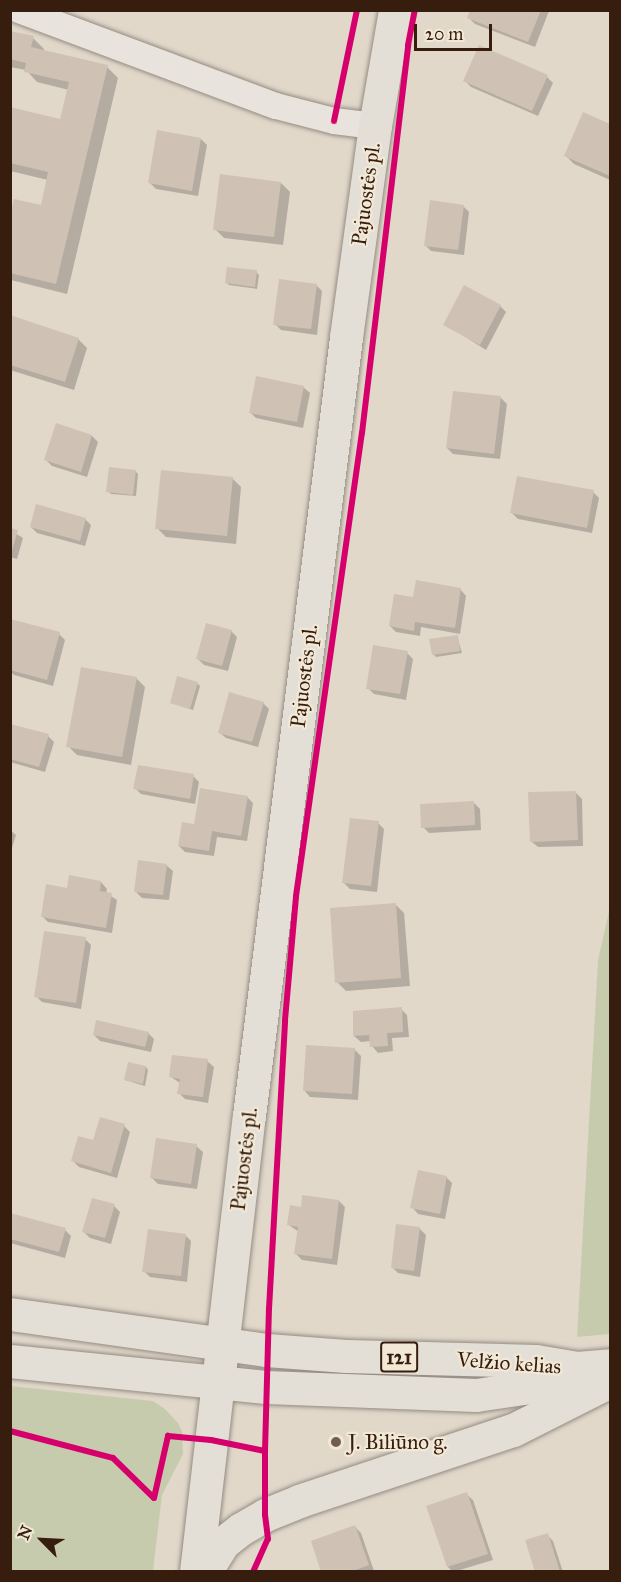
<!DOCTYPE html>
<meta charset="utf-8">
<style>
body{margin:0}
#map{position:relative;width:621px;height:1582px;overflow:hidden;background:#e1d8ca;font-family:"IM FELL Great Primer",serif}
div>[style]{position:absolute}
.green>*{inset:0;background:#c7cbae}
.shadow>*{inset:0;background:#0003}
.building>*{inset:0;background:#d0c1b5}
.roads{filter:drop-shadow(0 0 2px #958c82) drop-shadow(0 0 2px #958c82)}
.minor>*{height:26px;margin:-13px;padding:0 13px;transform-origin:13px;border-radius:13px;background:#e8e3dc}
.major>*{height:33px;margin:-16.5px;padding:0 16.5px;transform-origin:16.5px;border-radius:16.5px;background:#e4dfd6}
.cycleway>*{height:6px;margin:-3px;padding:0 3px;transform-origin:3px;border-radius:3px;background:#d6006c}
.dots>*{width:16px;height:16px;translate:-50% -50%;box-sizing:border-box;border:3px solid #f2e8d6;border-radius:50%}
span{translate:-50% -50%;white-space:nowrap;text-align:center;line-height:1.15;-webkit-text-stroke:4.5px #f2e8d6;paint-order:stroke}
.shield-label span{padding:2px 4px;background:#f2e8d6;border:2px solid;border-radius:4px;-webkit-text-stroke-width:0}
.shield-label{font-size:20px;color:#371d0e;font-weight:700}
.street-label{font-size:21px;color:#371d0e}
.poi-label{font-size:21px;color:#371d0e}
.left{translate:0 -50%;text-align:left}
.frame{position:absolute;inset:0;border:12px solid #371d0e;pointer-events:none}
.north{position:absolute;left:12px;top:1510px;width:60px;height:60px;-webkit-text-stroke:4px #f2e8d6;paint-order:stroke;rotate:294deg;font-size:16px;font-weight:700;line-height:24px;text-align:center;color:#371d0e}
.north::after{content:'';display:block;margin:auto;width:21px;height:27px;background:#371d0e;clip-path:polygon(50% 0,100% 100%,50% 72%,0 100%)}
.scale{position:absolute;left:414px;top:24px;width:78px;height:27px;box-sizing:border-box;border:3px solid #371d0e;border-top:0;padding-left:8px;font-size:18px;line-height:21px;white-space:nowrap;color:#371d0e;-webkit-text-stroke:4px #f2e8d6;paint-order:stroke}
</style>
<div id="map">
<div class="green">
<div style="clip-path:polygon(610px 907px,610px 1334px,577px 1337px,598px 960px)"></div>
<div style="clip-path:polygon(11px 1386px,153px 1401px,165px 1409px,178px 1423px,182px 1431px,183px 1454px,162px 1495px,153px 1571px,11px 1571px)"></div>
</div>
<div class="shadow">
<div style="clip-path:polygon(472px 10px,548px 10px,549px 11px,535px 47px,475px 24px,469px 18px)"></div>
<div style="clip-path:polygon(10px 32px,33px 38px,44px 49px,43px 52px,107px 67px,118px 78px,67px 294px,11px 280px,10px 221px,42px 207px,48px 180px,10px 171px,10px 109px,61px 121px,69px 90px,37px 82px,26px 70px,10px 67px)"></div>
<div style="clip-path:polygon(547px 77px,553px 83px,538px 116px,471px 87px,465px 81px)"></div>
<div style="clip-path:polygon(584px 114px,610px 125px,610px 180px,574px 164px,565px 155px)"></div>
<div style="clip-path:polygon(201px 139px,207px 145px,198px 196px,156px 189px,150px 183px)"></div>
<div style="clip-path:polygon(281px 183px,290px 192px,283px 245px,224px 238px,215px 229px)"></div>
<div style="clip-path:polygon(463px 206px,469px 212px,464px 255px,431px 251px,425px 245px)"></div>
<div style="clip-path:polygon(256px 272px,259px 275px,257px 289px,229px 285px,226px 282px)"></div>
<div style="clip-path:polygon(316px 285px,322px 291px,317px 335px,281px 330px,275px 324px)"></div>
<div style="clip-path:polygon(500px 306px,506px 312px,486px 350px,445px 324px)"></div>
<div style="clip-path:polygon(10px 317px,78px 339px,87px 348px,74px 390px,10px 370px)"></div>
<div style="clip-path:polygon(303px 387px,310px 393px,303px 428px,256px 418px,250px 412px)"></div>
<div style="clip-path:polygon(501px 398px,507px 404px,500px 459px,453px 454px,447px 448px)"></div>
<div style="clip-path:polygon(57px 425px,92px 436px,98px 442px,87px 477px,52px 466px,46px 460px)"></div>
<div style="clip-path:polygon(135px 471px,138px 474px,136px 496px,111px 494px,108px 491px)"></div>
<div style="clip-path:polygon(232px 478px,241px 487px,236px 544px,166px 537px,157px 528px)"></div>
<div style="clip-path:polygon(593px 492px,599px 498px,592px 533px,518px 519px,512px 513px)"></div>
<div style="clip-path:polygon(85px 519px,91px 525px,85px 546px,37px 533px,31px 527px)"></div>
<div style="clip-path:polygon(10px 530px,23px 538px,17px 559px,10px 557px)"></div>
<div style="clip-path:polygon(460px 589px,466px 596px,460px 634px,421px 627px,420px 636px,396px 632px,390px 626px,414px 599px)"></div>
<div style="clip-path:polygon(10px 620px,59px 634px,65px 640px,53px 686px,14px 675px,10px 671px)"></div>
<div style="clip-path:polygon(231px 631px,237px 637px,228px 671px,204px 665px,198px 659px)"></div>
<div style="clip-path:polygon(457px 636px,462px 653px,436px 657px,433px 654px)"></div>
<div style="clip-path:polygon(407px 653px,413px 659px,406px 700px,374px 694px,368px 688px)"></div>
<div style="clip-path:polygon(136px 678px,145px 687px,131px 765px,77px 755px,68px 746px)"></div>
<div style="clip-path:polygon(197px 683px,200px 686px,193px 710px,171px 703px)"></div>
<div style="clip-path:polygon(263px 703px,269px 709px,258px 747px,226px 738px,219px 732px)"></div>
<div style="clip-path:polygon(10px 727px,48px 736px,54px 742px,45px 772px,10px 762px)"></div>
<div style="clip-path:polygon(193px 776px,199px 782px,195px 804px,141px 794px,135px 788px)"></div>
<div style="clip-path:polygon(576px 793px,582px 799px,583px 846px,538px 847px,531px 841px)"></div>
<div style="clip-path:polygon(247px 797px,253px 803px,247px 841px,217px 837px,214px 856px,185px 852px,179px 846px,195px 826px)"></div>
<div style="clip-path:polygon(474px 803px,480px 809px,481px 830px,429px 833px,423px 827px)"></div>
<div style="clip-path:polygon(378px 823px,384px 829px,377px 892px,350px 889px,344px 883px)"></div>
<div style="clip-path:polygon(10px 830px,16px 835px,10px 854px)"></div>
<div style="clip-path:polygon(166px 865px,173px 871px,169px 900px,142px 898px,136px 892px)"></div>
<div style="clip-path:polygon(101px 882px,107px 889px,106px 893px,117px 900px,112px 933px,48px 922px,42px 916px,69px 889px)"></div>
<div style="clip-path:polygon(395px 904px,404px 913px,410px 986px,346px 991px,337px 982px)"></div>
<div style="clip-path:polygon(85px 939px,91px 945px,81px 1009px,42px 1002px,36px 996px)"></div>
<div style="clip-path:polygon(401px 1009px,407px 1015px,409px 1037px,392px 1038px,393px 1051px,378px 1053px,372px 1046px,371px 1041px,361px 1042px,354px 1036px)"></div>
<div style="clip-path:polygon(148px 1033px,154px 1039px,151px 1052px,100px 1041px,94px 1035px)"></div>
<div style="clip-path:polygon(355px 1050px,361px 1056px,358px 1100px,310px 1097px,304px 1090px)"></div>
<div style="clip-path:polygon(207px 1061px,214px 1067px,208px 1103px,185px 1099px,179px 1093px,180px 1083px,171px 1077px)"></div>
<div style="clip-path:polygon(146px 1067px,148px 1070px,145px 1086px,125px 1080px)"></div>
<div style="clip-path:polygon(124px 1126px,130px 1132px,117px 1178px,79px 1167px,73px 1161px,94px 1142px)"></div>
<div style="clip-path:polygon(196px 1146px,203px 1152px,197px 1189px,158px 1184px,152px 1178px)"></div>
<div style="clip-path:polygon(446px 1177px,452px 1183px,445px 1219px,418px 1214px,412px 1207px)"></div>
<div style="clip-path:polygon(339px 1201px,345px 1207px,337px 1265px,302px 1260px,295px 1253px,299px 1232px,289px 1225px,302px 1208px)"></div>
<div style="clip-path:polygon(114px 1206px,120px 1212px,111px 1244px,90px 1238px,84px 1232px)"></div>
<div style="clip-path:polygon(10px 1215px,65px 1230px,71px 1236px,65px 1258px,10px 1243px)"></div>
<div style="clip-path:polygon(419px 1228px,426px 1235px,420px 1277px,398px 1273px,392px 1267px)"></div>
<div style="clip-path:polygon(185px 1235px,191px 1241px,187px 1282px,150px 1277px,144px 1271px)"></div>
<div style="clip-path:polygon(466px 1494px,473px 1500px,493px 1560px,453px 1572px,448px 1567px)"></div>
<div style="clip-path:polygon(355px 1527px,361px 1533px,374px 1571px,323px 1572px)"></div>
<div style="clip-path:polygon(547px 1535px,553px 1541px,563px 1572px,536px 1572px)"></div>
</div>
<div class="building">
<div style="clip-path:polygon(470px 10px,541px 10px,528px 42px,467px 18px)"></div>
<div style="clip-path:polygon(10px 31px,34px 36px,31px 47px,108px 65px,56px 284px,10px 273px,10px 215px,14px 199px,41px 205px,48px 172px,10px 163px,10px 107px,60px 119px,69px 82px,24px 72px,26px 63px,10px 59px)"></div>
<div style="clip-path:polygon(479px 45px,548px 75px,532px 111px,463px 81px)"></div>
<div style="clip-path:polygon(583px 112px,610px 124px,610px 176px,564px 156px)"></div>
<div style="clip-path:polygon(157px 130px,201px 138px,192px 191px,148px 183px)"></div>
<div style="clip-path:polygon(220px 174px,281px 182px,274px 237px,213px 230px)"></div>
<div style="clip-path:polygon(430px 200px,464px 205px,458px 250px,424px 246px)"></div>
<div style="clip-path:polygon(227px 267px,257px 270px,255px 287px,225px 283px)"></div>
<div style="clip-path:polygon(279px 279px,317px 284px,311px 329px,273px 325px)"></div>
<div style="clip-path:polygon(464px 285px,501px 305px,480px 345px,443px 325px)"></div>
<div style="clip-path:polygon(10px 315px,79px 338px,65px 382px,10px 365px)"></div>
<div style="clip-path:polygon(256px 376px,304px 386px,297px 422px,249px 413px)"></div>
<div style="clip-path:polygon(453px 391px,501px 396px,494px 454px,446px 448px)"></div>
<div style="clip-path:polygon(56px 423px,92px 435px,81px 472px,44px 460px)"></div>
<div style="clip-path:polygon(109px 467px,136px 470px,133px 495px,106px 492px)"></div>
<div style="clip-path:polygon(161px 470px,233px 477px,227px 536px,155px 529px)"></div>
<div style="clip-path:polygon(517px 476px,594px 490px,587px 528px,510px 513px)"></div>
<div style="clip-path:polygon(36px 504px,86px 518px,80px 541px,30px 527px)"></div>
<div style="clip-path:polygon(10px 528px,18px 530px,11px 554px,10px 554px)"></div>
<div style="clip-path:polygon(416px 580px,461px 588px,455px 628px,415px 622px,414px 631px,389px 626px,394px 594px,413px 597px)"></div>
<div style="clip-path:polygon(10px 619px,60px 632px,47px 680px,10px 670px)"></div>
<div style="clip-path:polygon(206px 623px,232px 630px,222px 666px,196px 659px)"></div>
<div style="clip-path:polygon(458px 635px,460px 651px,432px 655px,429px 639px)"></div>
<div style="clip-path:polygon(373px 645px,408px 651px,400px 694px,366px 689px)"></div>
<div style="clip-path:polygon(81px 667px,137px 677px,122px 757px,66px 747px)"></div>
<div style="clip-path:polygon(177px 676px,198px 682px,190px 709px,170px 703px)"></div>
<div style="clip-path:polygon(229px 692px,264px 702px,252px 742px,218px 733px)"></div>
<div style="clip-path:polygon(10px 724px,49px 734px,39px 767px,10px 759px)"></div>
<div style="clip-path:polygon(138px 765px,194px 774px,190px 799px,133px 789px)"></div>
<div style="clip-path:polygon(200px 788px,248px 796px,241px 836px,212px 831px,209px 851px,178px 846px,182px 822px,194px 824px)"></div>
<div style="clip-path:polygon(576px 791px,578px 840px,530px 842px,528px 792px)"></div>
<div style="clip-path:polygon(474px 801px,475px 825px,421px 828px,420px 804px)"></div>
<div style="clip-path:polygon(350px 818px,379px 821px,371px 886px,342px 883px)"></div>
<div style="clip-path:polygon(138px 860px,167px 864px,163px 895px,134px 892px)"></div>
<div style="clip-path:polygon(69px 875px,101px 881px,100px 891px,112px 893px,106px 928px,41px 917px,46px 884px,67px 888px)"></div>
<div style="clip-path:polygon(396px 903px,401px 978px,335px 983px,330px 908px)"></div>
<div style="clip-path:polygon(44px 931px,86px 937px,76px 1003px,34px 997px)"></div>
<div style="clip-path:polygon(402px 1007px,403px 1032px,387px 1033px,388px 1046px,370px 1047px,369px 1035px,353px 1036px,353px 1011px)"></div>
<div style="clip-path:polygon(96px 1020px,149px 1032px,145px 1047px,93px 1035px)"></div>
<div style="clip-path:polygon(306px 1045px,355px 1048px,352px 1094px,303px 1091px)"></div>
<div style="clip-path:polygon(172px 1055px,208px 1059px,203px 1097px,177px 1094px,180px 1079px,169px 1077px)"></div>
<div style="clip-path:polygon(128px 1062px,146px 1066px,143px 1084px,124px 1080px)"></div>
<div style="clip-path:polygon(100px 1117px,125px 1124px,111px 1173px,71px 1161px,78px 1136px,93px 1140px)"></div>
<div style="clip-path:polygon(156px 1138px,197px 1144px,191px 1184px,150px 1178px)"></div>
<div style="clip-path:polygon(418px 1170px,447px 1176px,440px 1214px,410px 1208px)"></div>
<div style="clip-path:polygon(302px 1195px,339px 1200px,332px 1259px,294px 1254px,298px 1227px,287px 1225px,290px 1205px,301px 1207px)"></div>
<div style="clip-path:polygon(92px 1198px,115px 1204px,105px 1238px,82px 1232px)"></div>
<div style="clip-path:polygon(10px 1213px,66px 1228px,59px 1252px,10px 1239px)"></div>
<div style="clip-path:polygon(396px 1224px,420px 1227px,414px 1271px,391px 1268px)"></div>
<div style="clip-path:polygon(148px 1229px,186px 1234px,181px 1276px,142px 1272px)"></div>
<div style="clip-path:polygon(467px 1492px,488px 1554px,447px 1567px,426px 1506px)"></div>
<div style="clip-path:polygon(355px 1525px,369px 1565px,350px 1572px,321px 1572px,311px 1541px)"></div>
<div style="clip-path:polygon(548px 1533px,560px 1572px,535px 1572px,525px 1540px)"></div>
</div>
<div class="roads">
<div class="minor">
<div style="left:19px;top:10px;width:274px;rotate:20.5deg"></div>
<div style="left:276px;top:106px;width:60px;rotate:14.5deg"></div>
<div style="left:334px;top:121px;width:41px;rotate:7deg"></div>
</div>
<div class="major">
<div style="left:10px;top:1314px;width:260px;rotate:8deg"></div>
<div style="left:267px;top:1350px;width:79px;rotate:4.3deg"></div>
<div style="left:346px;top:1356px;width:190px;rotate:1.5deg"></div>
<div style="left:536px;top:1361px;width:42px;rotate:9.7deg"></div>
<div style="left:577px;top:1368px;width:33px;rotate:-5deg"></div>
<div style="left:10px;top:1361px;width:257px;rotate:5.8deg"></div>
<div style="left:266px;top:1387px;width:210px;rotate:2.2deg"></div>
<div style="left:476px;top:1395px;width:62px;rotate:-8.4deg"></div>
<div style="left:537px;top:1386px;width:44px;rotate:-24.2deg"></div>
<div style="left:196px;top:1572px;width:459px;rotate:-83.4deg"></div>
<div style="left:249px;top:1116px;width:785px;rotate:-82.9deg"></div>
<div style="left:346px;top:337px;width:213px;rotate:-82.2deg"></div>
<div style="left:375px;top:126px;width:118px;rotate:-80.2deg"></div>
<div style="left:205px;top:1572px;width:34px;rotate:-58deg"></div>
<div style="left:223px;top:1543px;width:23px;rotate:-38deg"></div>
<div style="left:241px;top:1529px;width:28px;rotate:-30deg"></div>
<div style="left:265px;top:1515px;width:37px;rotate:-22deg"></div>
<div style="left:299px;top:1501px;width:225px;rotate:-18.4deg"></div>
<div style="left:513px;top:1430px;width:109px;rotate:-26.8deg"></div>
</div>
</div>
<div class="cycleway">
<div style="left:334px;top:121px;width:113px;rotate:-78.3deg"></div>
<div style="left:10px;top:1431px;width:106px;rotate:14.7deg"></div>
<div style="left:113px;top:1458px;width:57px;rotate:44.3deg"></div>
<div style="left:154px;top:1498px;width:64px;rotate:-77.3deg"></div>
<div style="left:168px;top:1436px;width:43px;rotate:5.3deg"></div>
<div style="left:211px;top:1440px;width:55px;rotate:11.5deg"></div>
<div style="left:253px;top:1572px;width:36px;rotate:-66deg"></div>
<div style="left:268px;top:1539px;width:24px;rotate:-97deg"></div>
<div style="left:265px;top:1515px;width:64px;rotate:-90deg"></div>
<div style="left:265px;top:1451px;width:142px;rotate:-88.4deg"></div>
<div style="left:269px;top:1309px;width:289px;rotate:-86.8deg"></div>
<div style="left:285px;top:1020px;width:124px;rotate:-84.9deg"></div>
<div style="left:296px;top:896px;width:468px;rotate:-81.9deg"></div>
<div style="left:362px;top:433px;width:391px;rotate:-83.2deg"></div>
<div style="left:408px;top:45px;width:36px;rotate:-79deg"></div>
</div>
<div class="dots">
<div style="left:336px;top:1442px;background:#725e50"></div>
</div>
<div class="shield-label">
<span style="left:399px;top:1357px">121</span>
</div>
<div class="street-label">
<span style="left:366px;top:194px;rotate:-82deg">Pajuostės pl.</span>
<span style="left:304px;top:676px;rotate:-83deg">Pajuostės pl.</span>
<span style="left:244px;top:1159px;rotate:-83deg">Pajuostės pl.</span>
<span style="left:509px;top:1363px;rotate:4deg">Velžio kelias</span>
</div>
<div class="poi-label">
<span class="left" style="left:348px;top:1442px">J. Biliūno g.</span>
</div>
<div class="frame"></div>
<div class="north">N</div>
<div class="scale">20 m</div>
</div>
